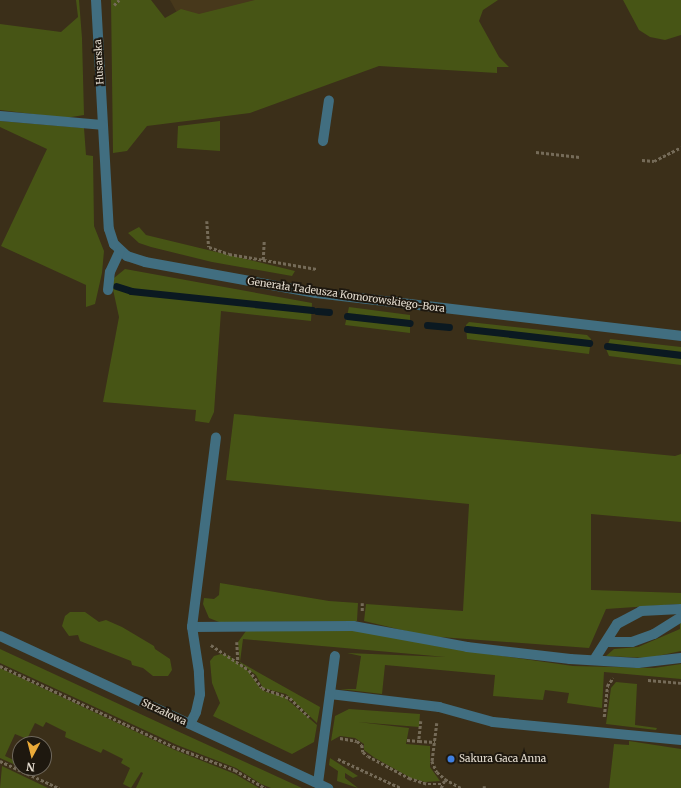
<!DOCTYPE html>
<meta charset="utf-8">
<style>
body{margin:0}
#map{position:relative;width:681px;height:788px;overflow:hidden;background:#3b2f19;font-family:Merriweather,serif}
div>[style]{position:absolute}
.built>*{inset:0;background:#47381b}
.green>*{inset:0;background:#475515}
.stream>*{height:7px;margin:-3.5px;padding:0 3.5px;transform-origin:3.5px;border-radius:3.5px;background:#0b1921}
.path>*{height:2.5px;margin-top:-1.25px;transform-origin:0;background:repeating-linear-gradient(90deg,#756b58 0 3px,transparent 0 5px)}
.minor>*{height:10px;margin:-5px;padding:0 5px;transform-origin:5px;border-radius:5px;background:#416e80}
.dots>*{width:11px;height:11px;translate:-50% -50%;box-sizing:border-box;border:2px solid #1e180f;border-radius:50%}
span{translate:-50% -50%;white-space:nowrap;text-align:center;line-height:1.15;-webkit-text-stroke:4px #1e180f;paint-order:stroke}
.street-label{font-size:10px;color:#e5ddd0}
.poi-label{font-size:10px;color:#e5ddd0}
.left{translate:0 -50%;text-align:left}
.north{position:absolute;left:12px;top:736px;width:40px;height:40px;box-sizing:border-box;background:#1e180f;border:1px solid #6e675c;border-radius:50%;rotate:187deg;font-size:11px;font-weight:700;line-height:16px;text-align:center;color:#e5ddd0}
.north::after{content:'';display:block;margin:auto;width:14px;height:18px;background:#eaaa39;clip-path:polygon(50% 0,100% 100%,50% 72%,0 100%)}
</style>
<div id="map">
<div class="built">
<div style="clip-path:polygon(170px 0,272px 0,195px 45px)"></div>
</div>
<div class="green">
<div style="clip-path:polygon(76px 0,79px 0,82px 38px,84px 115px,65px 118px,0 110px,0 24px,61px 32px,78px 17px)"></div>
<div style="clip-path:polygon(111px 0,151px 0,165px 18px,181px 9px,199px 14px,255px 0,498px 0,483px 10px,479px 21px,499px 57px,509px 67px,497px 67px,497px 73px,379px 66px,250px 113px,147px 126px,127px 151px,113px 153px)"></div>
<div style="clip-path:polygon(623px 0,681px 0,681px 35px,665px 40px,650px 37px,639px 30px)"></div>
<div style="clip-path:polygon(0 121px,84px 128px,86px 155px,93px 156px,94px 226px,104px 251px,102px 273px,95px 304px,86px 307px,86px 285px,1px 246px,47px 149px,0 127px)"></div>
<div style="clip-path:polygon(220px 121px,220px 151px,177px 148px,178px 126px)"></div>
<div style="clip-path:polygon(139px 227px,146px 235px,295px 271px,292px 276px,212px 262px,151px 247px,139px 243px,128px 233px)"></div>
<div style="clip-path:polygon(125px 269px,312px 303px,311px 321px,221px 311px,214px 412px,209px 423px,195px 421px,196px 410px,103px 402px,119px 317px,112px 285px,114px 278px)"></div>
<div style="clip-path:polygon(349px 307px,410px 315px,410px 333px,345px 325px)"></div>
<div style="clip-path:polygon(469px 322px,587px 335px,591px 339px,589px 354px,467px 339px,466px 325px)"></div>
<div style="clip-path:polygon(610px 339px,681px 347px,681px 365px,609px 356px,606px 349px)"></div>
<div style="clip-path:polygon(234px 414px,675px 456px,681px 454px,681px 522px,591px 514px,591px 590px,681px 593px,681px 651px,648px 658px,606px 656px,614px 649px,638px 647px,680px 629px,679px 604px,606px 609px,589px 648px,427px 636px,364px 621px,366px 604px,463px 611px,469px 504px,226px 480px)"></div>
<div style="clip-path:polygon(220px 583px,329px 601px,358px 603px,357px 621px,219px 622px,209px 618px,203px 604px,204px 598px,214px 599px,219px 595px)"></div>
<div style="clip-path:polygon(70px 612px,85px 612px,99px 622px,106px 620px,122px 627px,154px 646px,155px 649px,170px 659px,172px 670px,168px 676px,153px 676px,143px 668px,132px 665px,131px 661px,80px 641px,78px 635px,69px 636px,62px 626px,65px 616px)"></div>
<div style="clip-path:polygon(252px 629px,362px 631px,460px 650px,573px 666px,654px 668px,681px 664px,681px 679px,604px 672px,602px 708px,567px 703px,569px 693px,545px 690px,543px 700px,493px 696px,495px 675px,385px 665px,382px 694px,340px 689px,356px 689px,361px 656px,347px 653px,446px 657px,243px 639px,240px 662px,320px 707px,317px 723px,286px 694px,263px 688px,256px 675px,240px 663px,238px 642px,246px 631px)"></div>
<div style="clip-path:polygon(0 649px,175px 730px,302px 788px,271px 788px,261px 784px,236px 768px,177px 745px,0 663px)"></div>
<div style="clip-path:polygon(221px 654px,229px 656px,248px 671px,260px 688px,266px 692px,283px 696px,317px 725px,314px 742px,292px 754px,213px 716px,220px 703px,212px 683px,210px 661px,214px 656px)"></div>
<div style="clip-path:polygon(0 668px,175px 750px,235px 774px,259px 788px,136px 788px,143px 773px,141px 772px,131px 788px,123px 784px,130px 768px,121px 763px,123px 759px,103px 749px,101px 753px,65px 737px,66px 732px,46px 722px,43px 727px,35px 723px,27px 739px,15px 734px,5px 756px,20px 763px,20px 767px,0 758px)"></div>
<div style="clip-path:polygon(616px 682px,637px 684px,635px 725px,657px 728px,656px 730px,606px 724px,611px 688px)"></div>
<div style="clip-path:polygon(349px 709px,420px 714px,419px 727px,358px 722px,409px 728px,406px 744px,430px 746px,430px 767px,440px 781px,425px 782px,411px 778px,375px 758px,364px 750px,364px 744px,355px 738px,340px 736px,331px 741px,335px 716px)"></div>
<div style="clip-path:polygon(629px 741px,681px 749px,681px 788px,609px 788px,614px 744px,629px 745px)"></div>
<div style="clip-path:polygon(330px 758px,358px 776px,353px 778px,345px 773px,345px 778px,358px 788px,337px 781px,338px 771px,329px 765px)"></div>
<div style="clip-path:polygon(2px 766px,48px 788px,0 788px)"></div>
</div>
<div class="stream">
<div style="left:116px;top:286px;width:16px;rotate:18deg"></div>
<div style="left:131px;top:291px;width:182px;rotate:6deg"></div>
<div style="left:317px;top:311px;width:12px;rotate:5deg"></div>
<div style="left:347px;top:316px;width:63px;rotate:6.3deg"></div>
<div style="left:427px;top:325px;width:22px;rotate:5deg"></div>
<div style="left:467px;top:329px;width:123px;rotate:6.5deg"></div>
<div style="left:607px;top:346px;width:75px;rotate:6.9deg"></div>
</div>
<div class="path">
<div style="left:114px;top:5px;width:7px;rotate:-45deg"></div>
<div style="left:536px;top:152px;width:44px;rotate:6.5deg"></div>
<div style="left:642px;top:160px;width:12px;rotate:5deg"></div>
<div style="left:654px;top:161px;width:30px;rotate:-27deg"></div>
<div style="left:207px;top:221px;width:26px;rotate:86deg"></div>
<div style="left:209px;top:247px;width:21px;rotate:19deg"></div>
<div style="left:229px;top:254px;width:89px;rotate:9.7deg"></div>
<div style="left:263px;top:260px;width:20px;rotate:-87deg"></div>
<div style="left:362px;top:611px;width:8px;rotate:-90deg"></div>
<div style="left:237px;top:642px;width:19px;rotate:87deg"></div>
<div style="left:211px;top:645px;width:45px;rotate:33.3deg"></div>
<div style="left:249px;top:670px;width:22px;rotate:54deg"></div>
<div style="left:262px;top:688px;width:30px;rotate:20deg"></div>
<div style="left:290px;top:698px;width:27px;rotate:45deg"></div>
<div style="left:0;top:666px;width:195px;rotate:24.9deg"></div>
<div style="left:177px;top:748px;width:62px;rotate:20.8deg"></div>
<div style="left:235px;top:770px;width:35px;rotate:31deg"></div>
<div style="left:648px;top:680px;width:33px;rotate:5deg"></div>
<div style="left:604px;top:717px;width:31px;rotate:-84deg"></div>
<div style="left:607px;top:686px;width:10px;rotate:-53deg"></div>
<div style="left:421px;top:721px;width:20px;rotate:96deg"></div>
<div style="left:419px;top:741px;width:16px;rotate:4deg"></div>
<div style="left:437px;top:723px;width:38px;rotate:97deg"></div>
<div style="left:432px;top:761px;width:12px;rotate:66deg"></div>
<div style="left:437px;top:772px;width:11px;rotate:41deg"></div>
<div style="left:340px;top:738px;width:17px;rotate:10deg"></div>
<div style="left:357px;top:741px;width:6px;rotate:39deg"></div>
<div style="left:362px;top:745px;width:7px;rotate:82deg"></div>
<div style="left:363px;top:752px;width:6px;rotate:39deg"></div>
<div style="left:368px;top:756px;width:47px;rotate:28.2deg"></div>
<div style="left:409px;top:778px;width:20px;rotate:18deg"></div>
<div style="left:428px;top:784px;width:15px"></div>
<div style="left:407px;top:740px;width:12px;rotate:5deg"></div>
<div style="left:338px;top:759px;width:69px;rotate:24.7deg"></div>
<div style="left:0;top:761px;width:65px;rotate:24.6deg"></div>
<div style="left:441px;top:788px;width:10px;rotate:-66deg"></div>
<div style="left:445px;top:779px;width:18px;rotate:29deg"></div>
<div style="left:484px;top:788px;width:2px;rotate:-90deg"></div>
</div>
<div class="minor">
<div style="left:96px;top:0;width:229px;rotate:86.8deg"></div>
<div style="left:109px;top:229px;width:16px;rotate:72deg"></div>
<div style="left:114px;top:244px;width:18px;rotate:43deg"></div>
<div style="left:127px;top:256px;width:19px;rotate:18deg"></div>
<div style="left:145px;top:262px;width:174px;rotate:10.3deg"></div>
<div style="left:316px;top:293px;width:368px;rotate:6.7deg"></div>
<div style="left:0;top:116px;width:102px;rotate:5deg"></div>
<div style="left:323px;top:141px;width:41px;rotate:-81.7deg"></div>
<div style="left:108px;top:290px;width:18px;rotate:-84deg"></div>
<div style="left:110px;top:272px;width:23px;rotate:-65deg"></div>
<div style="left:192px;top:627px;width:161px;rotate:-0.4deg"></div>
<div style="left:353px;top:626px;width:116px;rotate:10.4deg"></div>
<div style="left:467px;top:647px;width:104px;rotate:6.6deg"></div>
<div style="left:570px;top:659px;width:68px;rotate:3.4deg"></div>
<div style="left:638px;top:663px;width:43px;rotate:-6.6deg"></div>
<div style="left:0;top:636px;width:362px;rotate:24.9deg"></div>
<div style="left:607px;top:642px;width:25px"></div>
<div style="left:632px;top:642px;width:23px;rotate:-20deg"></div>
<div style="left:654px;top:634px;width:32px;rotate:-32deg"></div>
<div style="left:594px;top:660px;width:43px;rotate:-57.4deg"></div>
<div style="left:617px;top:624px;width:27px;rotate:-28deg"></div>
<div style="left:641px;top:611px;width:40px;rotate:-2.9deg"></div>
<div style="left:330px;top:694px;width:110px;rotate:6.8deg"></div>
<div style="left:439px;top:707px;width:56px;rotate:15.5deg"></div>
<div style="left:493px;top:722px;width:189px;rotate:5.5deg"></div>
<div style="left:190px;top:724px;width:13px;rotate:-63deg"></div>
<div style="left:196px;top:712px;width:18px;rotate:-77deg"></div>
<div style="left:200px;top:694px;width:22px;rotate:-93deg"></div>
<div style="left:199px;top:672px;width:46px;rotate:-98.8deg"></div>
<div style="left:192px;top:627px;width:191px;rotate:-82.8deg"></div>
<div style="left:318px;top:783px;width:128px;rotate:-82.4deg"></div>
</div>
<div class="dots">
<div style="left:451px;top:759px;background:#3f7fe0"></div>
</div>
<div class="street-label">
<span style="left:99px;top:62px;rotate:-93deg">Husarska</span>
<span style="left:346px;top:295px;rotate:8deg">Generała Tadeusza Komorowskiego-Bora</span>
<span style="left:164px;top:712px;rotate:25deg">Strzałowa</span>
</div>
<div class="poi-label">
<span class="left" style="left:459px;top:759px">Sakura Gaca Anna</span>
</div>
<div class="north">N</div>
</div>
